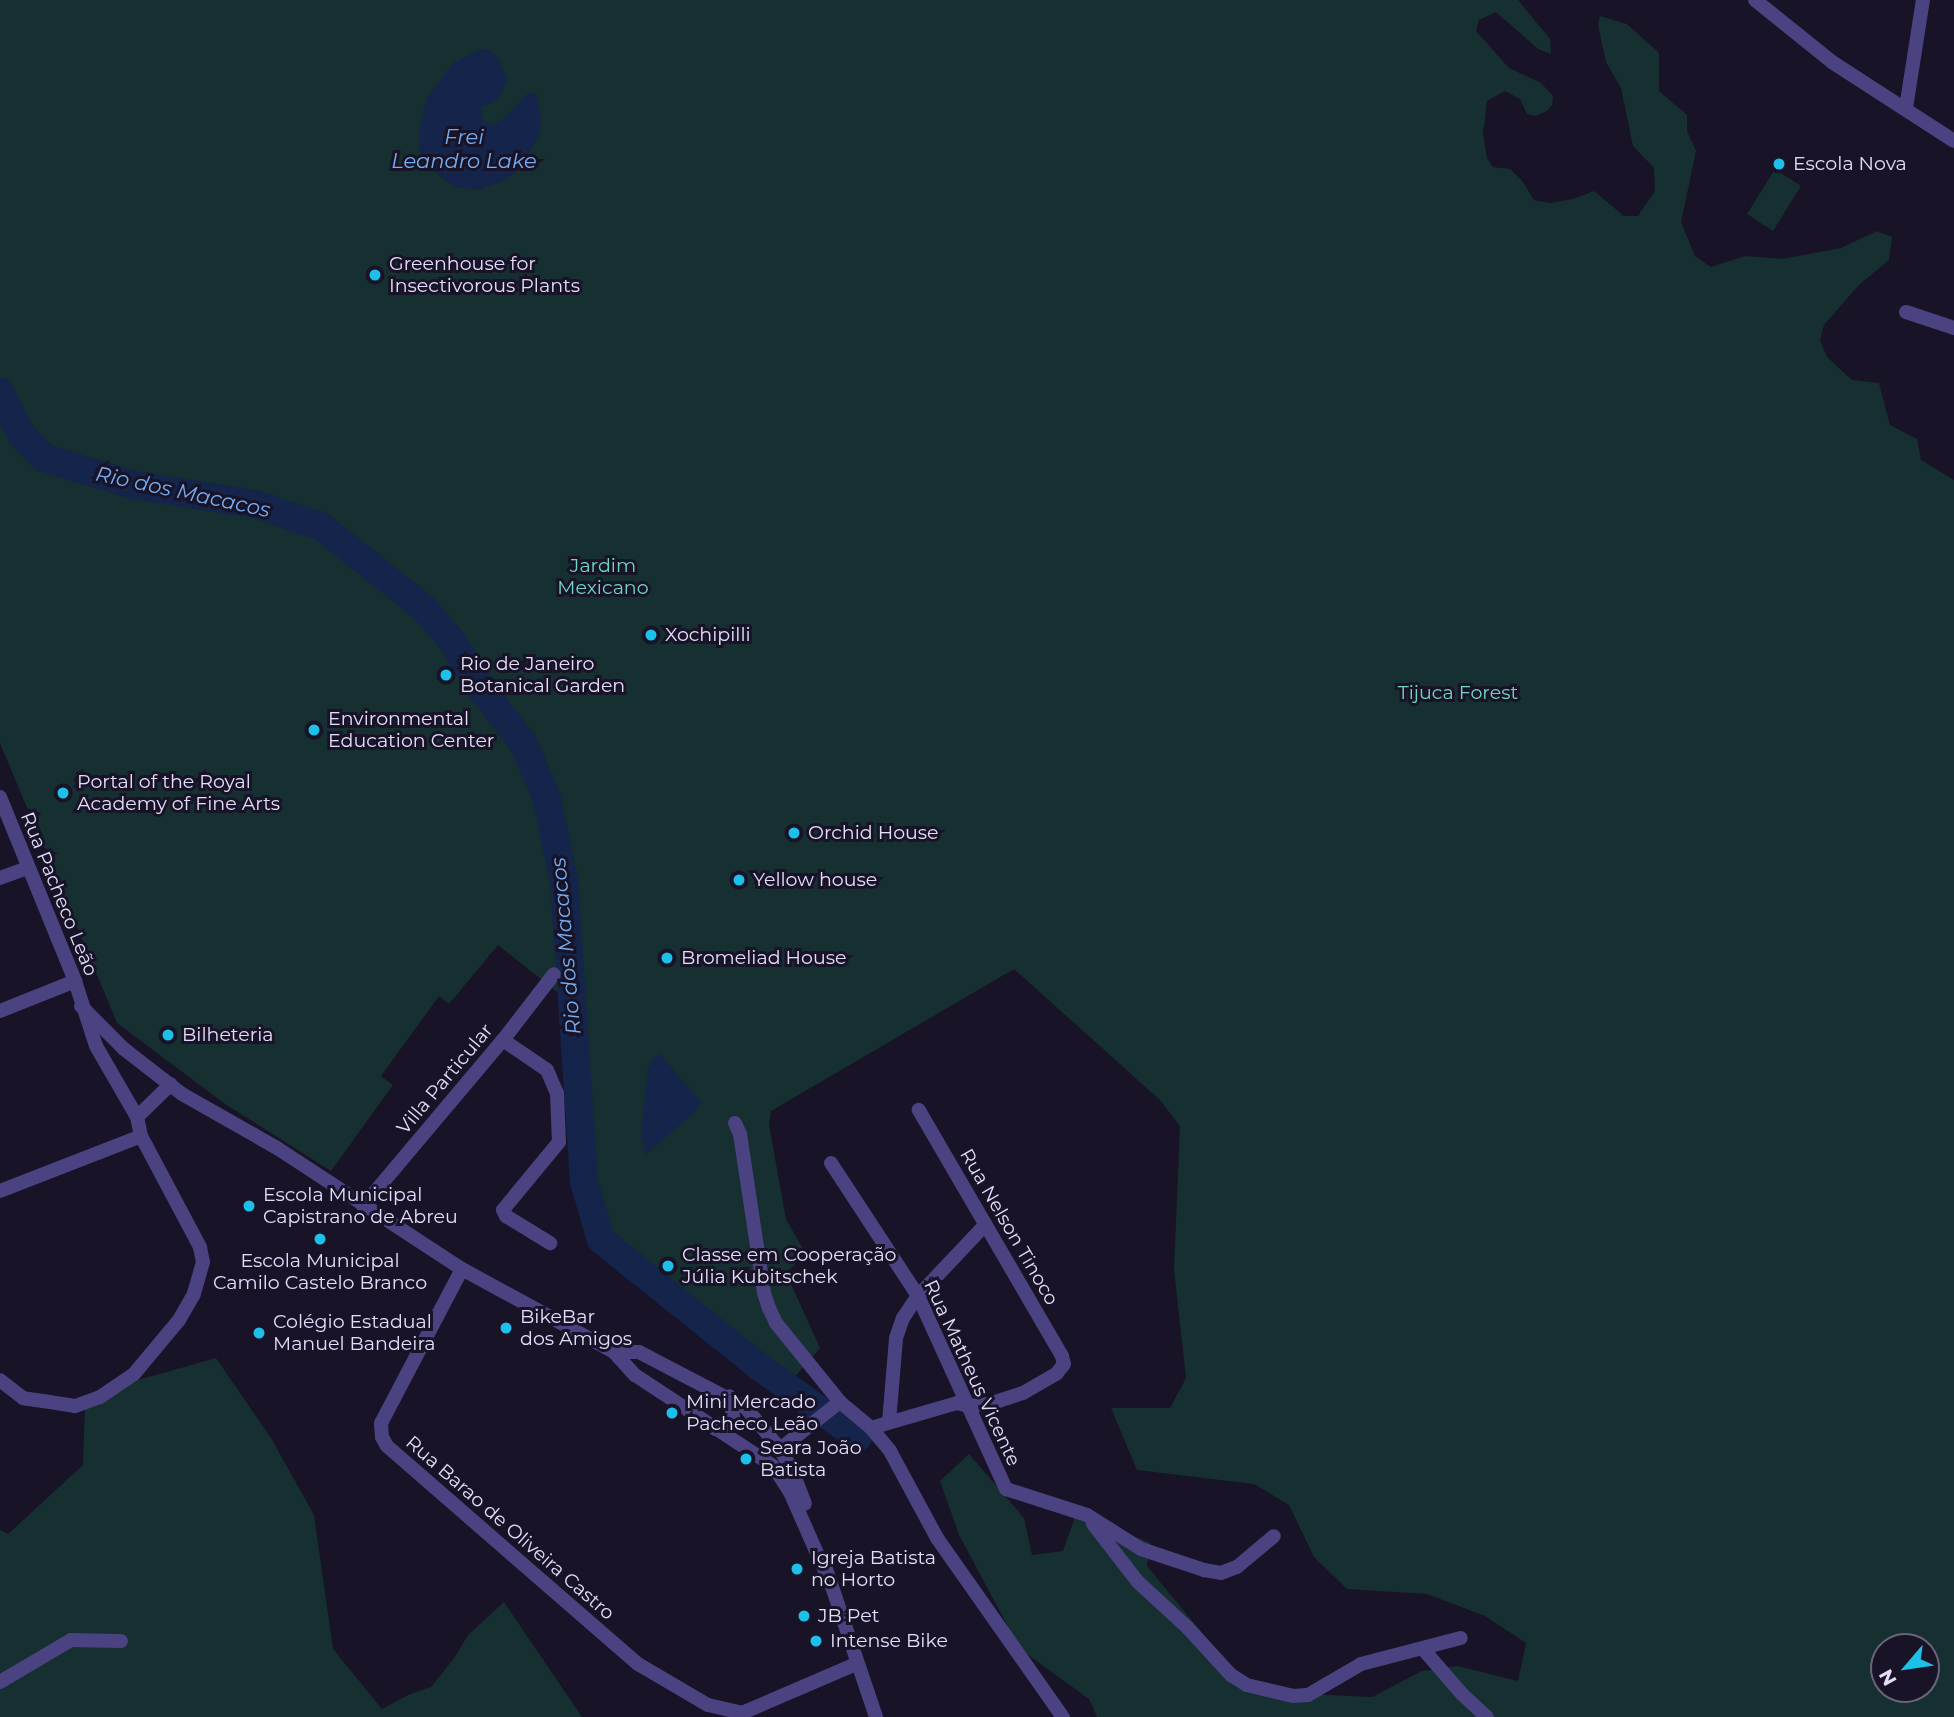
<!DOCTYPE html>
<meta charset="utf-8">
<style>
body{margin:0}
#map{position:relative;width:1954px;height:1717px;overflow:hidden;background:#181327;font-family:Montserrat,sans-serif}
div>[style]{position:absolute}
.green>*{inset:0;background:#162f31}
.water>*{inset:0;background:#14244a}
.river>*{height:28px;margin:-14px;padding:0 14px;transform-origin:14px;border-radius:14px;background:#14244a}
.minor>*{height:14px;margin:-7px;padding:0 7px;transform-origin:7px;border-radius:7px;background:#4b4381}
.dots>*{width:19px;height:19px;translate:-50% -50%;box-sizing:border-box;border:4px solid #181327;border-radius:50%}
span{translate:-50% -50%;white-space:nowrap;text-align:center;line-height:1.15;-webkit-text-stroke:6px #181327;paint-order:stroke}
.poi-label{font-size:19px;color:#e3ddfb}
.left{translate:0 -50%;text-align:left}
.park-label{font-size:19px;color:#6fd5c5}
.street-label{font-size:19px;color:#e3ddfb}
.water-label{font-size:21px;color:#75acf1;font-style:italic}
.north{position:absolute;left:1870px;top:1633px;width:70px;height:70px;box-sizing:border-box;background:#181327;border:2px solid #69647c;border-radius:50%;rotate:241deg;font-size:19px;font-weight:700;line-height:28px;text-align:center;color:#e3ddfb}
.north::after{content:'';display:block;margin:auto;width:24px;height:32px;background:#1cc0e8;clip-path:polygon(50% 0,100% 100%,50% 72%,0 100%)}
</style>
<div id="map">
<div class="green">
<div style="clip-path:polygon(evenodd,0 0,1518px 0,1550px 39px,1551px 54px,1538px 49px,1496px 12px,1479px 20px,1476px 31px,1509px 68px,1541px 83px,1553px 96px,1552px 105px,1547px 111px,1536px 116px,1527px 114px,1520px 99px,1505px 91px,1487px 101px,1483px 134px,1487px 158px,1493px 167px,1510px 169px,1523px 182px,1534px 200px,1550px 203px,1573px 199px,1594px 191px,1624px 216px,1638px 216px,1655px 191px,1654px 168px,1633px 146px,1621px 88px,1606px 62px,1598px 25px,1600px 16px,1627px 24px,1659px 53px,1659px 91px,1687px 115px,1687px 131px,1696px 151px,1681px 222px,1695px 256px,1711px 267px,1745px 256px,1782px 259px,1841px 248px,1877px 231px,1892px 237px,1889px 260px,1859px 285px,1824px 325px,1820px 340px,1827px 357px,1852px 380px,1879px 383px,1890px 425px,1917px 439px,1921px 460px,1954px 480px,1954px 1717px,1097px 1717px,1089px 1699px,1020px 1649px,959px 1535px,940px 1481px,969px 1454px,1024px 1518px,1032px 1555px,1063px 1551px,1076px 1514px,1151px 1543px,1147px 1566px,1240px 1679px,1286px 1693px,1372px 1697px,1422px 1671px,1458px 1666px,1518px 1681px,1526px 1643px,1485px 1616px,1427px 1594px,1347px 1589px,1314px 1557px,1289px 1505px,1254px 1484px,1137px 1470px,1111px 1408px,1170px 1408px,1186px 1378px,1174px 1269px,1180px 1126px,1160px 1100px,1014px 969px,771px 1111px,769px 1125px,786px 1219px,804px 1251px,803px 1256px,786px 1273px,820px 1348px,790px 1382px,696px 1312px,602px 1236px,580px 1010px,498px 945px,449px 1004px,439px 996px,381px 1076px,393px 1085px,331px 1171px,225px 1104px,117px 1023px,0 743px,0 0,1884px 1647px,1926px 1647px,1926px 1689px,1884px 1689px,1884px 1647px)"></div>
<div style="clip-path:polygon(1775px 169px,1801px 186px,1773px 231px,1747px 214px)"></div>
<div style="clip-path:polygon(216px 1358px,271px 1438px,314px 1515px,333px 1649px,382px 1709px,408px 1695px,431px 1687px,455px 1657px,468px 1635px,504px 1602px,582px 1717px,0 1717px,0 1530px,8px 1534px,83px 1465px,85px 1406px,120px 1385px)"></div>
</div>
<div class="water">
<div style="clip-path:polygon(480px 49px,487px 49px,498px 58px,508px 80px,497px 100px,482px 107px,482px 119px,490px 125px,496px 123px,505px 118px,527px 94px,536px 93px,541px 117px,539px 135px,520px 168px,507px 179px,480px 190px,455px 187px,432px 170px,419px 150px,420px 125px,427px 98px,453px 63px)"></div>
<div style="clip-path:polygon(660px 1054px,700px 1101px,699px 1108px,645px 1155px,641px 1132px,648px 1069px,654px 1058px)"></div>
</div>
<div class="river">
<div style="left:0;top:392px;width:47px;rotate:63.4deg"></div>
<div style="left:21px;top:434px;width:33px;rotate:46deg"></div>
<div style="left:44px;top:458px;width:94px;rotate:16.7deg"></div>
<div style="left:134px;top:485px;width:121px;rotate:9deg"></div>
<div style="left:254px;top:504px;width:72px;rotate:18.7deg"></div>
<div style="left:322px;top:527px;width:130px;rotate:38.5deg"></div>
<div style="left:424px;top:608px;width:43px;rotate:49.7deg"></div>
<div style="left:452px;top:641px;width:59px;rotate:58.2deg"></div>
<div style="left:483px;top:691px;width:67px;rotate:52.3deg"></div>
<div style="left:524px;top:744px;width:60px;rotate:67.3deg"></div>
<div style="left:547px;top:799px;width:84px;rotate:78.3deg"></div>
<div style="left:564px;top:881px;width:302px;rotate:86.2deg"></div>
<div style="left:584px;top:1182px;width:60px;rotate:73.7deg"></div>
<div style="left:601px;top:1240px;width:201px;rotate:38.7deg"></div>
<div style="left:758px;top:1366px;width:123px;rotate:35.4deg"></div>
</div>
<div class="minor">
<div style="left:1755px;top:0;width:99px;rotate:38.8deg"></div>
<div style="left:1832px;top:62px;width:145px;rotate:32.9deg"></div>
<div style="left:1906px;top:108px;width:109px;rotate:-81.1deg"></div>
<div style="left:1906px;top:312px;width:51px;rotate:18.4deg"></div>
<div style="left:0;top:797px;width:199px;rotate:67.8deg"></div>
<div style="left:75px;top:981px;width:68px;rotate:72.1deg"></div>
<div style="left:96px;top:1046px;width:82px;rotate:60deg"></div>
<div style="left:137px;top:1117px;width:19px;rotate:78deg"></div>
<div style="left:141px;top:1136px;width:126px;rotate:62deg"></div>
<div style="left:200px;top:1247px;width:15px;rotate:79deg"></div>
<div style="left:203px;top:1262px;width:33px;rotate:106deg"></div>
<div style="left:194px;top:1294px;width:30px;rotate:120deg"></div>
<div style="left:179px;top:1320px;width:70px;rotate:129.8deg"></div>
<div style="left:134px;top:1374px;width:41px;rotate:145.9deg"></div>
<div style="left:100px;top:1397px;width:27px;rotate:160deg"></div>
<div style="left:75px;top:1406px;width:25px;rotate:-171deg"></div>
<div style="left:50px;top:1402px;width:27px;rotate:-172deg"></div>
<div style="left:23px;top:1398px;width:29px;rotate:-142deg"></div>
<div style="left:0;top:878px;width:30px;rotate:-20deg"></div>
<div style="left:81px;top:1006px;width:61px;rotate:45deg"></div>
<div style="left:124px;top:1049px;width:73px;rotate:37.8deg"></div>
<div style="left:182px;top:1094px;width:109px;rotate:29.6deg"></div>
<div style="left:277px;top:1148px;width:221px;rotate:33.2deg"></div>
<div style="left:462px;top:1269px;width:173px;rotate:28.6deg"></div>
<div style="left:614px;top:1352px;width:31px;rotate:48deg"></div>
<div style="left:635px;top:1375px;width:165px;rotate:33.4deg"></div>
<div style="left:773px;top:1466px;width:31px;rotate:57deg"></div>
<div style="left:790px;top:1492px;width:94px;rotate:66.2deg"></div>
<div style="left:0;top:1011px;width:81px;rotate:-21.8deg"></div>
<div style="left:503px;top:1040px;width:53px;rotate:34.3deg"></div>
<div style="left:547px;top:1070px;width:25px;rotate:67deg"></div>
<div style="left:557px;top:1093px;width:49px;rotate:87.7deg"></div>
<div style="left:559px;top:1142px;width:88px;rotate:129.5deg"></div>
<div style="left:503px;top:1210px;width:7px;rotate:63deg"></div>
<div style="left:506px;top:1216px;width:52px;rotate:31.5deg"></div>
<div style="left:137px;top:1117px;width:47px;rotate:-44.1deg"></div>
<div style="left:735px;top:1123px;width:12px;rotate:66deg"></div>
<div style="left:740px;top:1134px;width:161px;rotate:81.4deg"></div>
<div style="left:764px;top:1293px;width:16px;rotate:72deg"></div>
<div style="left:769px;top:1308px;width:17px;rotate:65deg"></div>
<div style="left:776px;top:1323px;width:102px;rotate:51deg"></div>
<div style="left:840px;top:1402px;width:40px;rotate:40deg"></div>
<div style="left:871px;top:1428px;width:90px;rotate:-16.2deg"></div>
<div style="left:957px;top:1403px;width:12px;rotate:14deg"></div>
<div style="left:969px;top:1406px;width:20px;rotate:-6deg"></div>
<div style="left:989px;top:1404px;width:36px;rotate:-18deg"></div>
<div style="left:1023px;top:1393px;width:39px;rotate:-30deg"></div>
<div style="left:1057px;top:1373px;width:11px;rotate:-52deg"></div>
<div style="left:1064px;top:1364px;width:8px;rotate:-104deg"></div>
<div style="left:1062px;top:1356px;width:285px;rotate:-120.2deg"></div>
<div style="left:831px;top:1163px;width:159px;rotate:56.8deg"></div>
<div style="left:918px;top:1296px;width:212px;rotate:65.5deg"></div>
<div style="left:1006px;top:1489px;width:85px;rotate:17.8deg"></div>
<div style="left:1087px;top:1515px;width:64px;rotate:32.2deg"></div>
<div style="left:1141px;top:1549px;width:66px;rotate:18.4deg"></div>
<div style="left:1204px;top:1570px;width:17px;rotate:10deg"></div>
<div style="left:1221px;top:1573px;width:17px;rotate:-21deg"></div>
<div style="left:1237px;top:1567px;width:48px;rotate:-40deg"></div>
<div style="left:0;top:1191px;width:151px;rotate:-21.3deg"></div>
<div style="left:363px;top:1206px;width:217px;rotate:-49.9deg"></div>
<div style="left:503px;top:1040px;width:83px;rotate:-52.3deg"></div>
<div style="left:462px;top:1269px;width:174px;rotate:117.7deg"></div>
<div style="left:381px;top:1423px;width:14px;rotate:86deg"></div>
<div style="left:382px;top:1437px;width:10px;rotate:61deg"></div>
<div style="left:387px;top:1446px;width:332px;rotate:41deg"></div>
<div style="left:638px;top:1664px;width:81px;rotate:30.4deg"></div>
<div style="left:708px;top:1705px;width:35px;rotate:13deg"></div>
<div style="left:614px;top:1352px;width:25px"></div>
<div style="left:639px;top:1352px;width:121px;rotate:27.6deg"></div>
<div style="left:746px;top:1408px;width:53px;rotate:50.3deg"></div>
<div style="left:780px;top:1449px;width:24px;rotate:60deg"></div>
<div style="left:792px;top:1470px;width:36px;rotate:69deg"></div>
<div style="left:889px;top:1422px;width:84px;rotate:-85.2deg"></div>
<div style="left:896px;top:1338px;width:21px;rotate:-71deg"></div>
<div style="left:903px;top:1318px;width:27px;rotate:-56deg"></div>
<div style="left:918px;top:1296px;width:98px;rotate:-46.7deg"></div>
<div style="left:871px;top:1428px;width:30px;rotate:50deg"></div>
<div style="left:890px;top:1451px;width:99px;rotate:61.6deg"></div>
<div style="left:937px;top:1538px;width:219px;rotate:54.9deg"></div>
<div style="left:715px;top:1429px;width:22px;rotate:-36deg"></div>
<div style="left:733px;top:1416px;width:20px;rotate:-101deg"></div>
<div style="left:780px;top:1449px;width:76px;rotate:-38.1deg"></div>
<div style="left:1093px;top:1524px;width:73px;rotate:52.2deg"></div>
<div style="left:1138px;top:1582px;width:67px;rotate:42.6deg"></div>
<div style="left:1187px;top:1627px;width:65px;rotate:47.5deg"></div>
<div style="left:1231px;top:1675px;width:19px;rotate:32deg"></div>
<div style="left:1247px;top:1685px;width:47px;rotate:13.4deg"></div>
<div style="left:1293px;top:1696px;width:15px;rotate:-4deg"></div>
<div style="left:1308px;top:1695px;width:61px;rotate:-30.3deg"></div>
<div style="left:1361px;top:1664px;width:103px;rotate:-14.6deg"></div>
<div style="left:826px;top:1569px;width:156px;rotate:71.3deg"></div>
<div style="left:1423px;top:1649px;width:60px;rotate:49.1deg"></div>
<div style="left:1462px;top:1694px;width:34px;rotate:43deg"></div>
<div style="left:0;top:1682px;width:82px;rotate:-30.6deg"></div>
<div style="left:71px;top:1640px;width:50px;rotate:1.1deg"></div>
<div style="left:742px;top:1713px;width:124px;rotate:-23.3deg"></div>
</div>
<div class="dots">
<div style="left:1779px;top:164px;background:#1cc0e8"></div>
<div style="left:375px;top:275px;background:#1cc0e8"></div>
<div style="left:651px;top:635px;background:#1cc0e8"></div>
<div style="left:446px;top:675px;background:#1cc0e8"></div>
<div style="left:314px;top:730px;background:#1cc0e8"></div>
<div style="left:63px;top:793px;background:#1cc0e8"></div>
<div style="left:794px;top:833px;background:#1cc0e8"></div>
<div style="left:739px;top:880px;background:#1cc0e8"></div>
<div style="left:667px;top:958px;background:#1cc0e8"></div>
<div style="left:168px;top:1035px;background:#1cc0e8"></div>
<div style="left:249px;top:1206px;background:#1cc0e8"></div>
<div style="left:320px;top:1239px;background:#1cc0e8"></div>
<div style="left:668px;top:1266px;background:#1cc0e8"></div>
<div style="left:506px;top:1328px;background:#1cc0e8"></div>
<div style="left:259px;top:1333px;background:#1cc0e8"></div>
<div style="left:672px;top:1413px;background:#1cc0e8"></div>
<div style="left:746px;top:1459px;background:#1cc0e8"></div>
<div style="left:797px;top:1569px;background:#1cc0e8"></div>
<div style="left:804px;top:1616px;background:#1cc0e8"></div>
<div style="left:816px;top:1641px;background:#1cc0e8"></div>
</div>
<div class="poi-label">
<span class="left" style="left:1793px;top:164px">Escola Nova</span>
<span class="left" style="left:389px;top:275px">Greenhouse for<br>Insectivorous Plants</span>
<span class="left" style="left:665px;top:635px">Xochipilli</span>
<span class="left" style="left:460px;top:675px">Rio de Janeiro<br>Botanical Garden</span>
<span class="left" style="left:328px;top:730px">Environmental<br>Education Center</span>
<span class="left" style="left:77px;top:793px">Portal of the Royal<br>Academy of Fine Arts</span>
<span class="left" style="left:808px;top:833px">Orchid House</span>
<span class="left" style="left:753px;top:880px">Yellow house</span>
<span class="left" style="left:681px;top:958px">Bromeliad House</span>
<span class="left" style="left:182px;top:1035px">Bilheteria</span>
<span class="left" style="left:263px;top:1206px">Escola Municipal<br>Capistrano de Abreu</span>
<span class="left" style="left:682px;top:1266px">Classe em Cooperação<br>Júlia Kubitschek</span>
<span style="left:320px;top:1272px">Escola Municipal<br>Camilo Castelo Branco</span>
<span class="left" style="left:520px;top:1328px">BikeBar<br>dos Amigos</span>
<span class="left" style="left:273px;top:1333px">Colégio Estadual<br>Manuel Bandeira</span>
<span class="left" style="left:686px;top:1413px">Mini Mercado<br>Pacheco Leão</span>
<span class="left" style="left:760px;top:1459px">Seara João<br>Batista</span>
<span class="left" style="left:811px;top:1569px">Igreja Batista<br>no Horto</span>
<span class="left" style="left:818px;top:1616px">JB Pet</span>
<span class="left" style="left:830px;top:1641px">Intense Bike</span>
</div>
<div class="park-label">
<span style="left:603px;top:577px">Jardim<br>Mexicano</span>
<span style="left:1458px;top:693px">Tijuca Forest</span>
</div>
<div class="street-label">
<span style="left:59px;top:894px;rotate:68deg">Rua Pacheco Leão</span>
<span style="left:445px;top:1079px;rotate:-50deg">Villa Particular</span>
<span style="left:1009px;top:1227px;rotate:60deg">Rua Nelson Tinoco</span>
<span style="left:972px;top:1373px;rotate:65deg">Rua Matheus Vicente</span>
<span style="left:510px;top:1528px;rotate:41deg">Rua Barao de Oliveira Castro</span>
</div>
<div class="water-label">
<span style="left:464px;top:149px">Frei<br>Leandro Lake</span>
<span style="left:183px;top:492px;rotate:12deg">Rio dos Macacos</span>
<span style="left:566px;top:946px;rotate:-95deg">Rio dos Macacos</span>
</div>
<div class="north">N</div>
</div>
